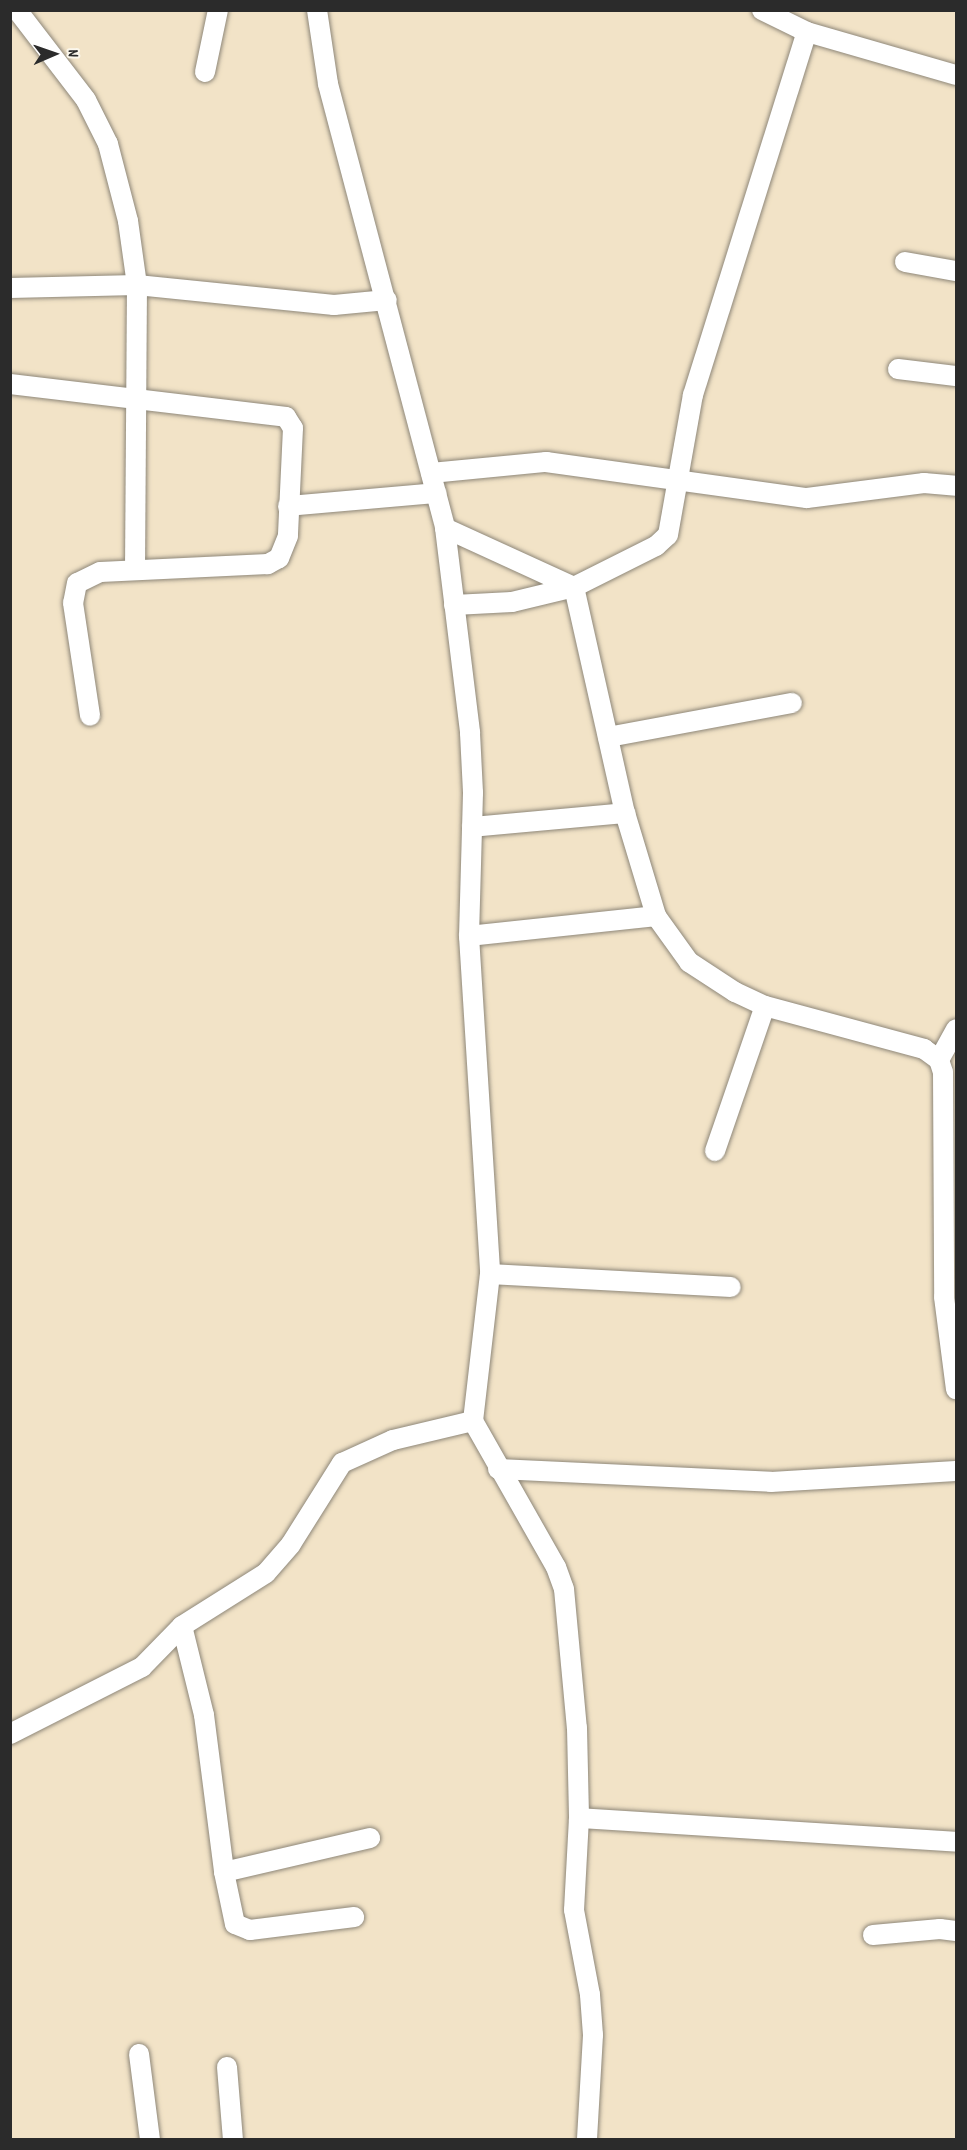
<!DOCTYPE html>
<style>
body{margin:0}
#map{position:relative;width:967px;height:2150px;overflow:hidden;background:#f2e3c7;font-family:Dekko,sans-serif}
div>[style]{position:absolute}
.roads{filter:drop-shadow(0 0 2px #8e8779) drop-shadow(0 0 2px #8e8779)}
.minor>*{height:20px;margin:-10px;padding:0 10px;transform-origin:10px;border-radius:10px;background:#fff}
span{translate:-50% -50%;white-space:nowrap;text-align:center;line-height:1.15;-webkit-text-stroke:6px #fbf7ec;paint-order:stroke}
.frame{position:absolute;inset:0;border:12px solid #2b2b2b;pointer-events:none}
.north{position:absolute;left:24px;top:24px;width:60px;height:60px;-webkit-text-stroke:4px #fbf7ec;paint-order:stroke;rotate:88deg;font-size:16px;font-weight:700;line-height:24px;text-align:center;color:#2b2b2b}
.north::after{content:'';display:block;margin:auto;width:21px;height:27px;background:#2b2b2b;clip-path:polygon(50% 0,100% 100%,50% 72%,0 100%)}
</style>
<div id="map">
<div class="roads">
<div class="minor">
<div style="left:17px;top:10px;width:113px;rotate:52.5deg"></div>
<div style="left:86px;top:100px;width:49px;rotate:63.4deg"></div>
<div style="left:108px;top:144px;width:80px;rotate:75.4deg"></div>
<div style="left:128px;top:221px;width:65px;rotate:82deg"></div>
<div style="left:137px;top:285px;width:283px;rotate:90.4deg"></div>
<div style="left:317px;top:10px;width:75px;rotate:81.5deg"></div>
<div style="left:328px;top:84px;width:459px;rotate:75.2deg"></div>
<div style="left:445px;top:528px;width:142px;rotate:24.6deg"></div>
<div style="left:574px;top:587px;width:232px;rotate:77.3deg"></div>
<div style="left:625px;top:813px;width:108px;rotate:73.2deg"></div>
<div style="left:656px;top:916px;width:57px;rotate:54.3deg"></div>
<div style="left:689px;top:962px;width:55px;rotate:33.1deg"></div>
<div style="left:735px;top:992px;width:33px;rotate:25deg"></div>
<div style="left:765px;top:1006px;width:165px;rotate:15.1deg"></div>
<div style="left:924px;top:1049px;width:19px;rotate:36deg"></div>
<div style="left:939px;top:1060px;width:13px;rotate:72deg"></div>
<div style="left:943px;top:1072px;width:225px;rotate:89.7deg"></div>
<div style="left:944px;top:1297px;width:93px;rotate:82.6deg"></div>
<div style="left:762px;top:10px;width:50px;rotate:26.1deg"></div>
<div style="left:807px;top:32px;width:155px;rotate:16.1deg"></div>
<div style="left:205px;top:72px;width:63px;rotate:-78.2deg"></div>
<div style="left:905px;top:262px;width:52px;rotate:10deg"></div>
<div style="left:10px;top:288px;width:127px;rotate:-1.4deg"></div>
<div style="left:137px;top:285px;width:198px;rotate:5.8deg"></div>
<div style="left:334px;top:305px;width:53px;rotate:-5.4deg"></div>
<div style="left:898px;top:369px;width:58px;rotate:6.9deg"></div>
<div style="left:10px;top:384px;width:278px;rotate:6.8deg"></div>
<div style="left:286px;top:417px;width:13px;rotate:58deg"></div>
<div style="left:293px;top:428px;width:108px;rotate:92.7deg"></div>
<div style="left:288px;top:536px;width:24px;rotate:112deg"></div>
<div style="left:279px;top:558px;width:13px;rotate:151deg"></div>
<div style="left:268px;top:564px;width:168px;rotate:177.3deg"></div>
<div style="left:100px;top:572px;width:25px;rotate:154deg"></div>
<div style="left:77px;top:583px;width:20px;rotate:101deg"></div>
<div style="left:73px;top:603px;width:114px;rotate:81.4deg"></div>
<div style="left:431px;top:473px;width:116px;rotate:-5.5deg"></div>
<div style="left:546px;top:462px;width:263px;rotate:7.9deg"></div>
<div style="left:807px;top:498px;width:118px;rotate:-7.3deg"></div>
<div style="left:924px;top:483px;width:32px;rotate:5deg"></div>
<div style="left:288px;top:506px;width:149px;rotate:-5deg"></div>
<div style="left:445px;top:528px;width:207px;rotate:83deg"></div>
<div style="left:470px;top:733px;width:60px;rotate:87.1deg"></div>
<div style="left:473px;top:793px;width:143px;rotate:91.6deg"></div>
<div style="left:469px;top:936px;width:339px;rotate:86.4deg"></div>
<div style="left:490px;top:1274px;width:148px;rotate:96.6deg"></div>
<div style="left:454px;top:605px;width:58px;rotate:-3deg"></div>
<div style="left:512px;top:602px;width:64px;rotate:-13.6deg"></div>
<div style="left:574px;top:587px;width:92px;rotate:-26.6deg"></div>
<div style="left:656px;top:546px;width:16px;rotate:-43deg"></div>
<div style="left:668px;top:535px;width:142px;rotate:-79.9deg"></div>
<div style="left:693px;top:395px;width:380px;rotate:-72.6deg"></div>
<div style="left:608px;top:737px;width:187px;rotate:-10.5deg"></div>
<div style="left:472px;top:827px;width:154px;rotate:-5.2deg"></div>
<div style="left:469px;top:936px;width:188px;rotate:-6.1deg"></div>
<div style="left:939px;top:1060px;width:35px;rotate:-61deg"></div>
<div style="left:715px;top:1151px;width:153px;rotate:-71deg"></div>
<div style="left:490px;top:1274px;width:241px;rotate:3.1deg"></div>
<div style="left:498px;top:1469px;width:273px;rotate:2.7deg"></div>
<div style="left:771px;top:1482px;width:185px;rotate:-3.4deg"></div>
<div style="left:182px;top:1626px;width:92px;rotate:76.1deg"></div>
<div style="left:204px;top:1715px;width:158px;rotate:82.7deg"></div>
<div style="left:224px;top:1872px;width:53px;rotate:78.1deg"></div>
<div style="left:235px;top:1924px;width:16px;rotate:22deg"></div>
<div style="left:250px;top:1930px;width:105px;rotate:-7.1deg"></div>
<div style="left:10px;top:1734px;width:148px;rotate:-26.9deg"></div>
<div style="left:142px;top:1667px;width:57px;rotate:-45.7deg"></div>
<div style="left:182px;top:1626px;width:99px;rotate:-32.2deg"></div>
<div style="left:266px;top:1573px;width:38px;rotate:-49deg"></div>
<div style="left:291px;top:1544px;width:96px;rotate:-57.8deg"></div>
<div style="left:342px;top:1463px;width:56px;rotate:-24.3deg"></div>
<div style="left:393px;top:1440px;width:82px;rotate:-13.4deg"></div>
<div style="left:473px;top:1421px;width:168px;rotate:60.4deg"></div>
<div style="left:556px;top:1567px;width:23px;rotate:70deg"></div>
<div style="left:564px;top:1589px;width:140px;rotate:84.7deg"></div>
<div style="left:577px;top:1728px;width:90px;rotate:88.7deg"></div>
<div style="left:579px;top:1818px;width:92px;rotate:93.1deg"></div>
<div style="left:574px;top:1910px;width:86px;rotate:79.3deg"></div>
<div style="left:590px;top:1995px;width:40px;rotate:85.7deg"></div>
<div style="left:593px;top:2035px;width:105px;rotate:93.3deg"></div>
<div style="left:579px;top:1818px;width:378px;rotate:3.6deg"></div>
<div style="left:224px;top:1872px;width:150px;rotate:-13.1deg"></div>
<div style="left:873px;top:1935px;width:67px;rotate:-5.1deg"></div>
<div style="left:940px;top:1929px;width:16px;rotate:7deg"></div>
<div style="left:139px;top:2054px;width:87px;rotate:82.7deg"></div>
<div style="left:227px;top:2067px;width:73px;rotate:85.3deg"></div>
</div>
</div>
<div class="frame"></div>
<div class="north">N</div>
</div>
